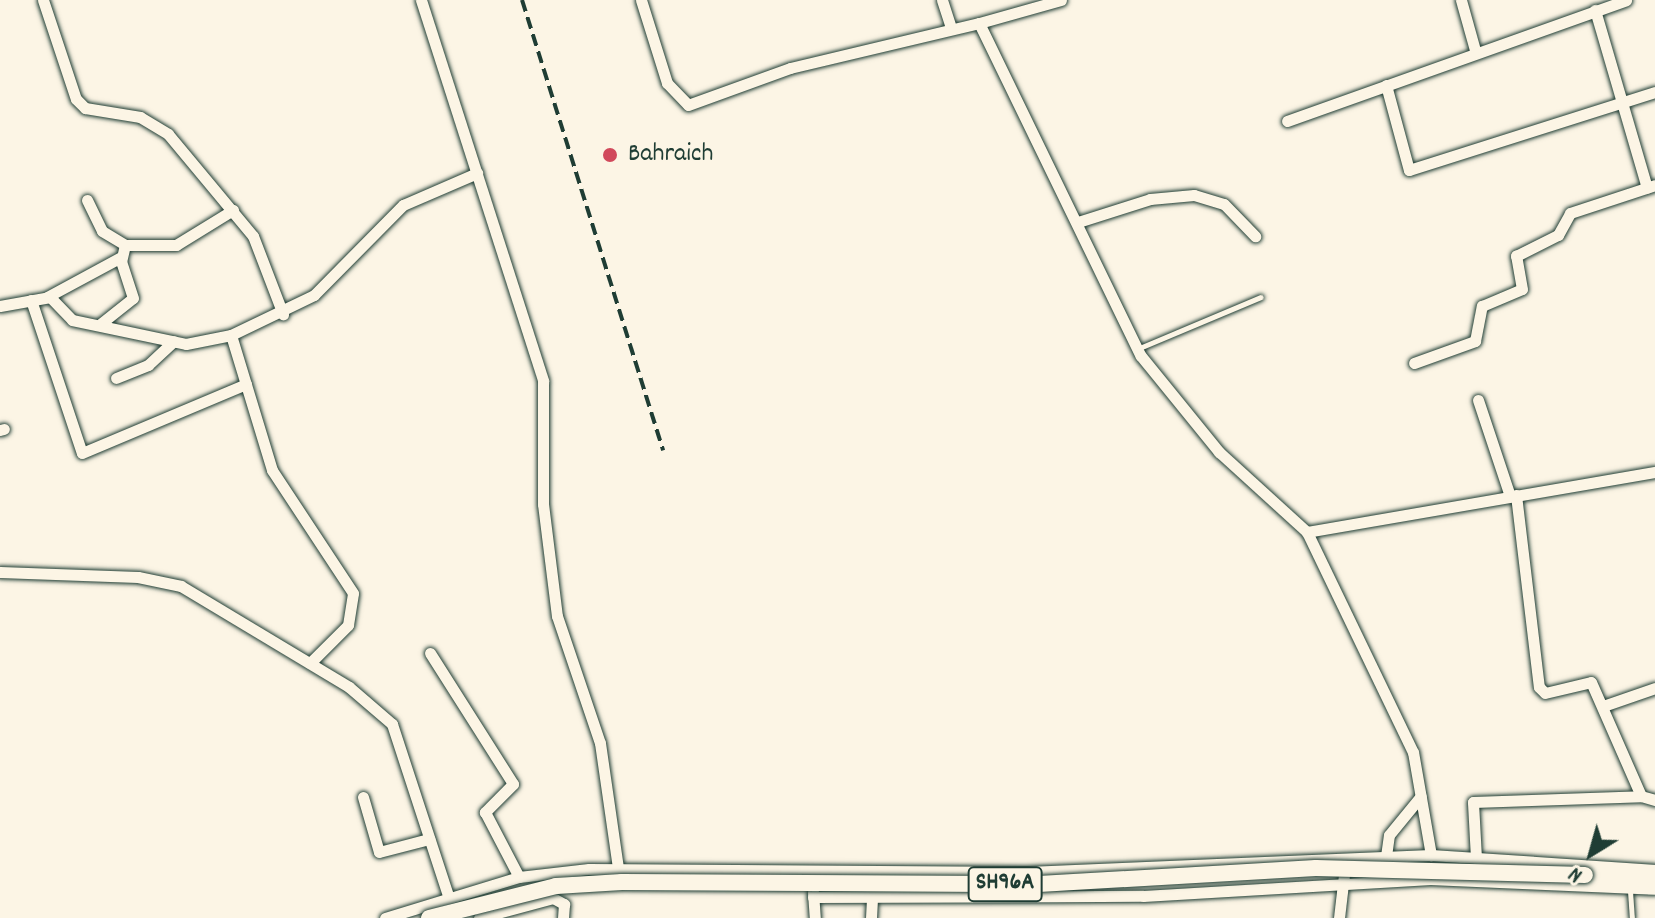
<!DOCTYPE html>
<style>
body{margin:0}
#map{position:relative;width:1655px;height:918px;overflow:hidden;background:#fcf5e5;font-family:Dekko,sans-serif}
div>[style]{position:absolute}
.roads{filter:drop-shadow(0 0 2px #1f3d34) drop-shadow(0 0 2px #1f3d34)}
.service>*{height:5px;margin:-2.5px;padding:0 2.5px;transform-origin:2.5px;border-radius:2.5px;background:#fcf5e5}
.minor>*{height:11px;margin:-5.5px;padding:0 5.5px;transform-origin:5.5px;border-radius:5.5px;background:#fcf5e5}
.primary>*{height:16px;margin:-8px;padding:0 8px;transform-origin:8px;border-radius:8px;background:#fcf5e5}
.rail>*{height:4px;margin-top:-2px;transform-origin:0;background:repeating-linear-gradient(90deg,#1f3d34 0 12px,transparent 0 18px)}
.bridges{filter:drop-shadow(0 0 2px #1f3d34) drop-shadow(0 0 2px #1f3d34)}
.primary-bridge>*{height:16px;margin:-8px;padding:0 8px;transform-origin:8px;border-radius:8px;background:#fcf5e5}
.dots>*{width:22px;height:22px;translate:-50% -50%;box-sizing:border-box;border:4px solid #fcf5e5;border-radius:50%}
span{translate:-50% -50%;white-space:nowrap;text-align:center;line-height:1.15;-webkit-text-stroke:6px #fcf5e5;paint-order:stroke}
.shield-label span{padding:2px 6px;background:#fcf5e5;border:2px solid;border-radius:6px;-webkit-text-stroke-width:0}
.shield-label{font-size:24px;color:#1f3d34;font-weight:700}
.poi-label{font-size:26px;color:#1f3d34}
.left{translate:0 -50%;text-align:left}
.north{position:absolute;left:1551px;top:814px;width:80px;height:80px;-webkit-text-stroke:6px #fcf5e5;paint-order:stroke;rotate:217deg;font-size:22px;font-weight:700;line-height:32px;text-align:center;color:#1f3d34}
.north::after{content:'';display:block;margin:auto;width:28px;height:36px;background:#1f3d34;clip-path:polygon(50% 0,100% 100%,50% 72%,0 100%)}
</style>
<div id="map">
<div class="roads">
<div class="service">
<div style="left:1137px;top:349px;width:134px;rotate:-22.8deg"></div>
<div style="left:1630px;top:891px;width:27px;rotate:86deg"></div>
</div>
<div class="minor">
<div style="left:43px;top:0;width:104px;rotate:71.6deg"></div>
<div style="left:76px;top:99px;width:13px;rotate:45deg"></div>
<div style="left:85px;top:108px;width:56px;rotate:9.3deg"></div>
<div style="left:140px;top:117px;width:33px;rotate:31deg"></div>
<div style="left:168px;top:134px;width:133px;rotate:50.2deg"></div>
<div style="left:253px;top:236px;width:84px;rotate:69deg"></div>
<div style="left:421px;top:0;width:400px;rotate:72.2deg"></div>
<div style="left:543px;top:381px;width:123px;rotate:90deg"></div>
<div style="left:543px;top:504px;width:113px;rotate:82.9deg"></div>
<div style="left:557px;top:616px;width:134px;rotate:71.3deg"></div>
<div style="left:600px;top:743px;width:126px;rotate:81.8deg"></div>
<div style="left:641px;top:0;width:87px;rotate:72.6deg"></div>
<div style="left:667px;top:83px;width:30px;rotate:46deg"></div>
<div style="left:688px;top:105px;width:109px;rotate:-19.9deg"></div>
<div style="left:790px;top:68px;width:194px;rotate:-13.4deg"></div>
<div style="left:942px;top:0;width:29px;rotate:72deg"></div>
<div style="left:1061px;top:0;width:85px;rotate:164.3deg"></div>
<div style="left:979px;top:23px;width:370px;rotate:64.1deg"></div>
<div style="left:1141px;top:356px;width:124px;rotate:50.9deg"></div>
<div style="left:1219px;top:452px;width:119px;rotate:42.3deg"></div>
<div style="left:1307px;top:532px;width:244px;rotate:64.3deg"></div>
<div style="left:1413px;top:752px;width:105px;rotate:80.1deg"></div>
<div style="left:1461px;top:0;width:52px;rotate:74.4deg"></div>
<div style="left:1595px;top:10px;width:185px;rotate:73.7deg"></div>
<div style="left:1386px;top:85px;width:88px;rotate:74.9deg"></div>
<div style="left:1409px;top:170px;width:258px;rotate:-17.6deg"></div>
<div style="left:1287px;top:121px;width:360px;rotate:-19.6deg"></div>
<div style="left:87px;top:200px;width:34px;rotate:64deg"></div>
<div style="left:102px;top:231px;width:27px;rotate:31deg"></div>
<div style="left:125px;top:245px;width:51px"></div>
<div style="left:176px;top:245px;width:67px;rotate:-31.6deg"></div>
<div style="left:1078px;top:222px;width:76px;rotate:-17.7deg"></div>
<div style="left:1150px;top:199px;width:44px;rotate:-5.2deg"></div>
<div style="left:1194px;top:195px;width:31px;rotate:17deg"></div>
<div style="left:1224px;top:204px;width:45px;rotate:45.9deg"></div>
<div style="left:47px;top:297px;width:84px;rotate:-28.4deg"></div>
<div style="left:31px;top:300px;width:161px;rotate:71.6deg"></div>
<div style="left:82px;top:453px;width:178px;rotate:-22.8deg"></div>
<div style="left:0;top:306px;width:51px;rotate:-10.2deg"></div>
<div style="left:50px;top:297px;width:32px;rotate:46deg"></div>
<div style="left:72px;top:320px;width:116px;rotate:11.9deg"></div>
<div style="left:186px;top:344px;width:46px;rotate:-11.3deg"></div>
<div style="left:99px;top:325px;width:43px;rotate:-38.5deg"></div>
<div style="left:133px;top:298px;width:38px;rotate:-108deg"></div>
<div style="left:121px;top:262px;width:17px;rotate:-77deg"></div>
<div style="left:1414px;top:363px;width:65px;rotate:-19.8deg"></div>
<div style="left:1475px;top:341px;width:36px;rotate:-79deg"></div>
<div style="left:1482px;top:306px;width:43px;rotate:-23deg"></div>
<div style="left:1522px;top:289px;width:34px;rotate:-100deg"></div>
<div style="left:1516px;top:256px;width:47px;rotate:-26.6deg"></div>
<div style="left:1558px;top:235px;width:25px;rotate:-61deg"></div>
<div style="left:1570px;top:213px;width:89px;rotate:-18.2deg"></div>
<div style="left:116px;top:378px;width:35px;rotate:-22deg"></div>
<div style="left:148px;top:365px;width:35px;rotate:-43deg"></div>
<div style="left:1478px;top:400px;width:101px;rotate:71.6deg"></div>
<div style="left:0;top:430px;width:4px;rotate:-14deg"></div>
<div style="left:1516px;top:495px;width:193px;rotate:83.2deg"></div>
<div style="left:1539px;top:687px;width:8px;rotate:45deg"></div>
<div style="left:1545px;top:693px;width:47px;rotate:-13.4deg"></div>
<div style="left:1591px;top:682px;width:124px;rotate:66.3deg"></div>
<div style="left:1641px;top:796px;width:15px;rotate:16deg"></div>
<div style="left:1307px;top:532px;width:353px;rotate:-9.8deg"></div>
<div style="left:0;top:572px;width:138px;rotate:2.1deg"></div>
<div style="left:138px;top:577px;width:44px;rotate:11.8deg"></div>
<div style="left:181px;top:586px;width:196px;rotate:31deg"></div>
<div style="left:349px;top:687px;width:57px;rotate:40.7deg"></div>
<div style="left:392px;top:724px;width:183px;rotate:71.9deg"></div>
<div style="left:430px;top:653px;width:155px;rotate:57.6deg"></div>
<div style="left:513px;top:784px;width:40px;rotate:135deg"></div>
<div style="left:485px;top:812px;width:73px;rotate:62.4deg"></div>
<div style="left:310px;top:663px;width:54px;rotate:-45deg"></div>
<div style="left:348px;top:625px;width:32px;rotate:-81deg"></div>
<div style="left:353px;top:593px;width:147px;rotate:-123.4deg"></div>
<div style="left:272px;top:470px;width:141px;rotate:-106.9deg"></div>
<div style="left:231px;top:335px;width:92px;rotate:-25.7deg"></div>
<div style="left:314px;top:295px;width:127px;rotate:-45.3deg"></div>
<div style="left:403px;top:205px;width:81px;rotate:-23.4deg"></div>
<div style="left:1606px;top:705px;width:52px;rotate:-19.1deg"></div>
<div style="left:363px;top:797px;width:57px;rotate:73.8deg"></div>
<div style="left:379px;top:852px;width:52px;rotate:-14.6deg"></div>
<div style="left:1386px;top:856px;width:21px;rotate:-82deg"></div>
<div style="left:1389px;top:835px;width:50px;rotate:-50.6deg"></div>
<div style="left:1476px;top:858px;width:56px;rotate:-93.1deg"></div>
<div style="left:1473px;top:802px;width:168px;rotate:-2deg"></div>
<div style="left:813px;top:892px;width:26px;rotate:86deg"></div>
<div style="left:813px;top:897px;width:330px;rotate:-0.2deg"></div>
<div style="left:1143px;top:896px;width:288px;rotate:-3.4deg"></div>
<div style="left:1430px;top:879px;width:225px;rotate:2.5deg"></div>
<div style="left:385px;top:918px;width:140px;rotate:-17deg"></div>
<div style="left:519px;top:877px;width:70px;rotate:-6.5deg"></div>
<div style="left:589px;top:869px;width:438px;rotate:0.4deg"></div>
<div style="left:1027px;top:872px;width:404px;rotate:-2.4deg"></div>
<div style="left:1431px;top:855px;width:225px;rotate:3.8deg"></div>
<div style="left:479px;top:918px;width:77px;rotate:-15.1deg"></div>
<div style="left:553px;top:898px;width:13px;rotate:29deg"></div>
<div style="left:564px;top:904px;width:14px;rotate:94deg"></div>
<div style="left:871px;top:918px;width:21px;rotate:-87deg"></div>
<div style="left:1339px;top:918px;width:43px;rotate:-83.4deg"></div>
</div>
<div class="primary">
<div style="left:1585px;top:875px;width:70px;rotate:3.3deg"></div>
</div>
</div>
<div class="rail">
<div style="left:522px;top:0;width:472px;rotate:72.6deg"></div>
</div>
<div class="bridges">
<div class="primary-bridge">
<div style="left:429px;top:918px;width:131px;rotate:-14.1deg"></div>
<div style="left:556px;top:886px;width:66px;rotate:-3.5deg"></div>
<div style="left:622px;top:882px;width:417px;rotate:0.3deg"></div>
<div style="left:1039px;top:884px;width:277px;rotate:-3.3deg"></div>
<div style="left:1316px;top:868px;width:269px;rotate:1.5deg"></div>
</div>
</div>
<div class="dots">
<div style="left:610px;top:155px;background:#d1495b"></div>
</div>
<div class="shield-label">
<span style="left:1005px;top:884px">SH96A</span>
</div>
<div class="poi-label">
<span class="left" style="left:628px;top:155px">Bahraich</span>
</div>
<div class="north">N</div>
</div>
